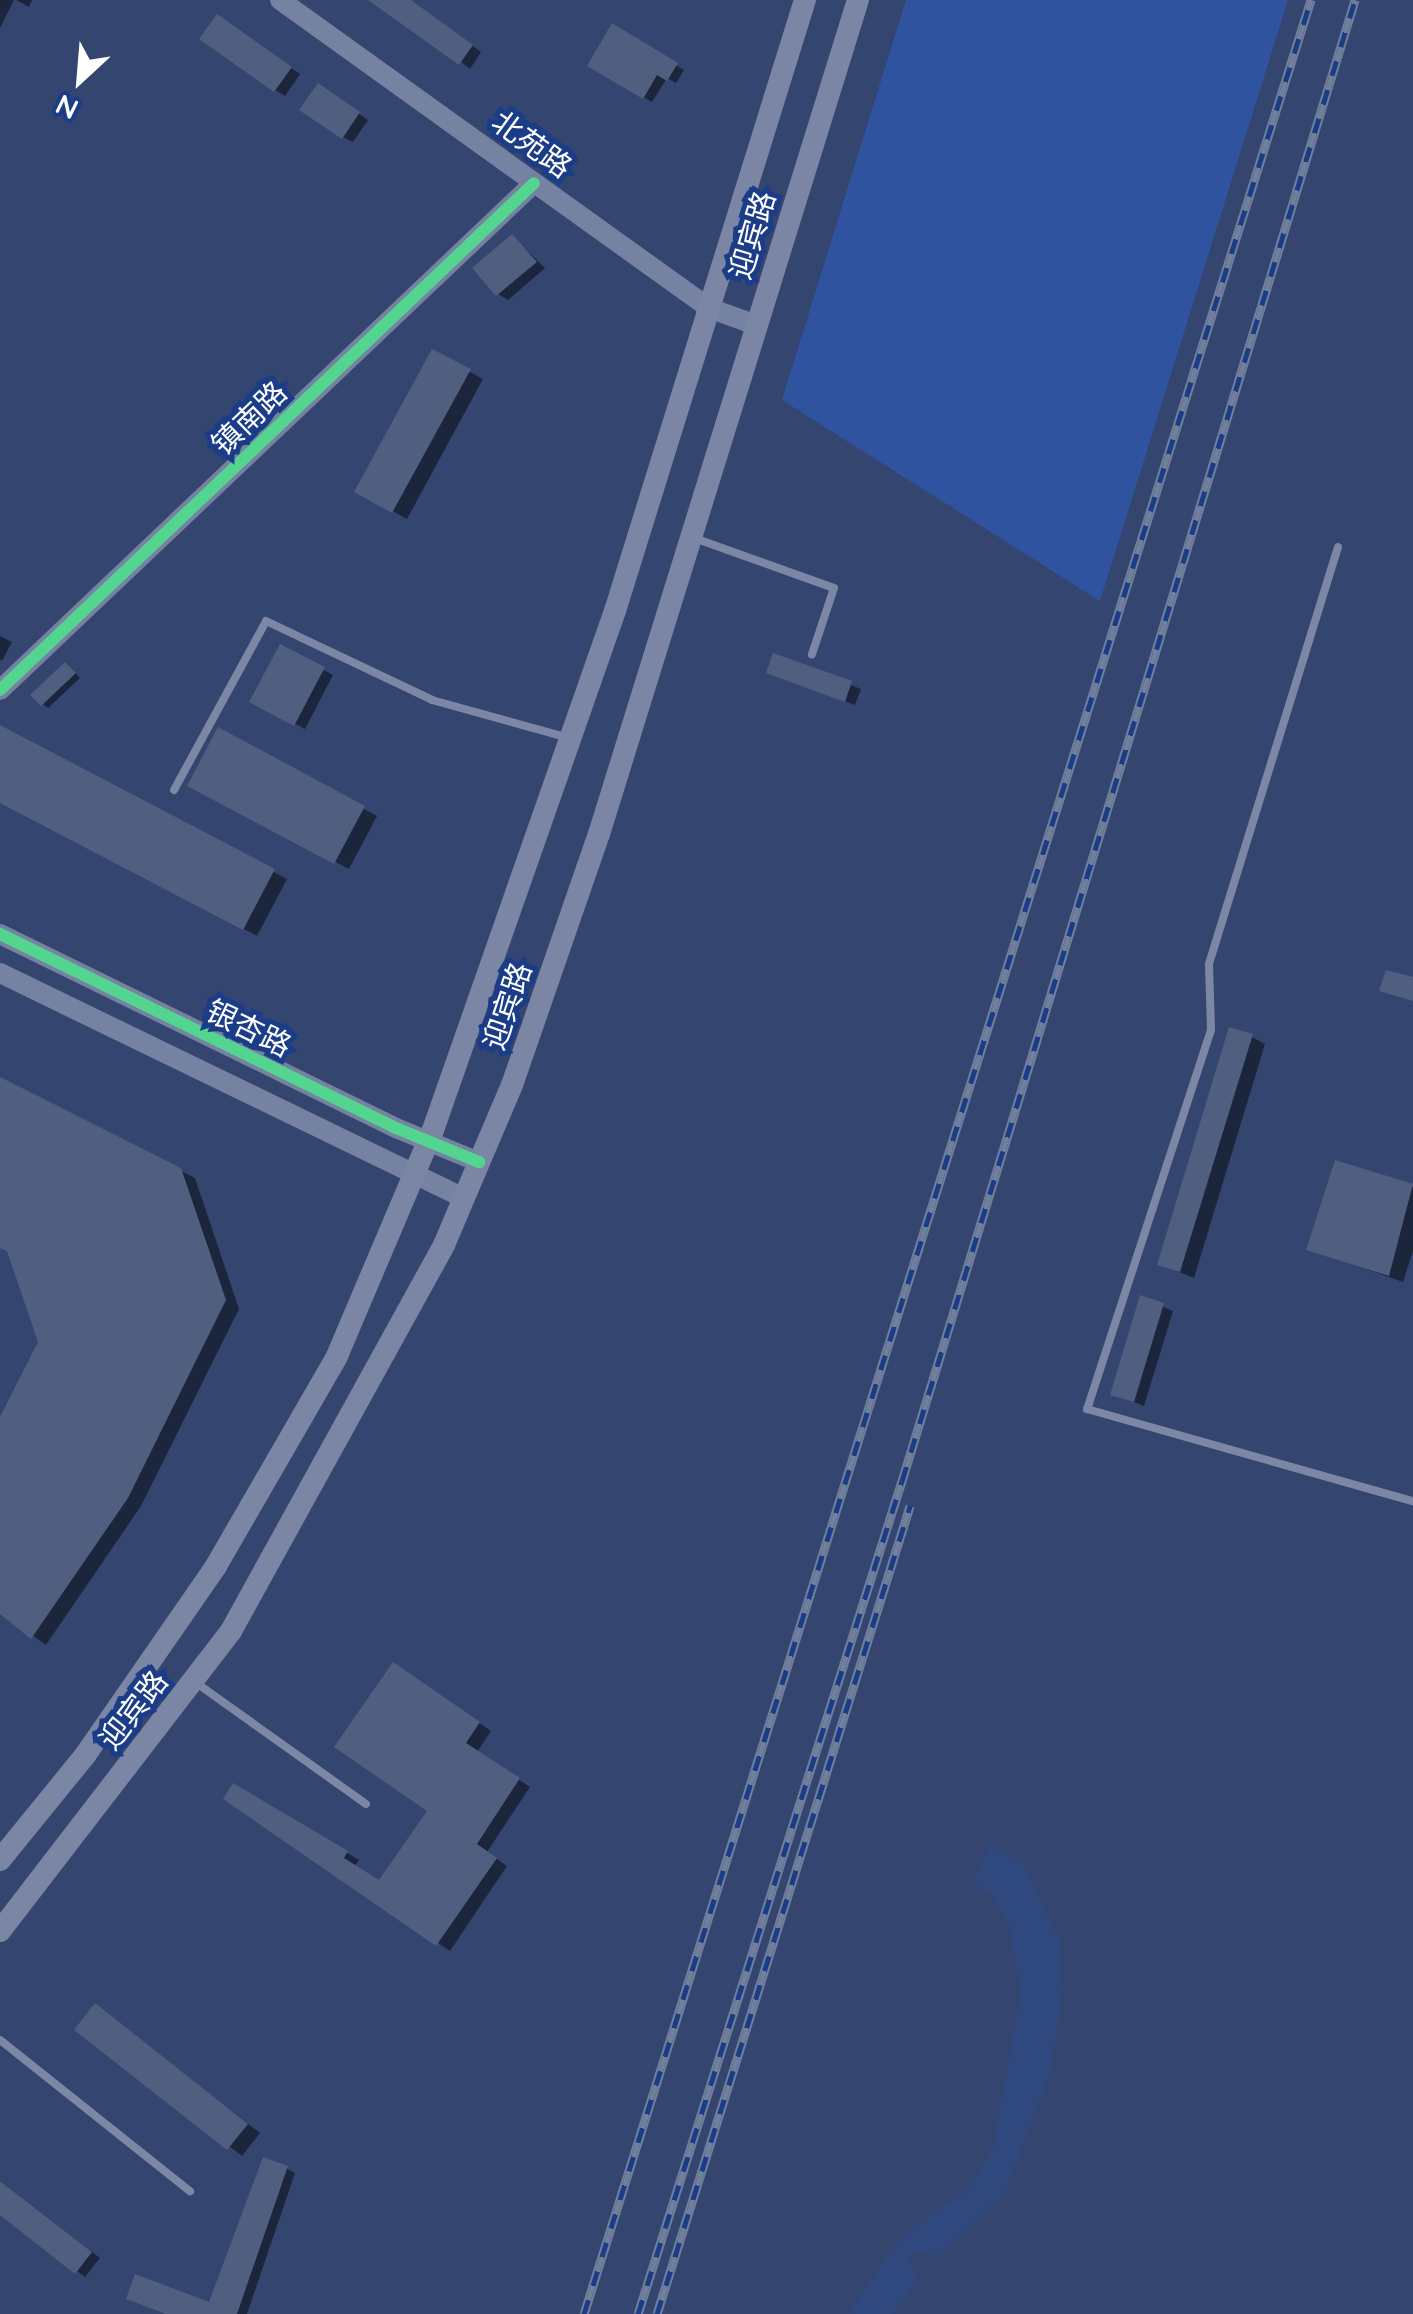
<!DOCTYPE html>
<meta charset="utf-8">
<style>
body{margin:0}
#map{position:relative;width:1413px;height:2314px;overflow:hidden;background:#344670;font-family:Quicksand,"Noto Sans SC",sans-serif}
div>[style]{position:absolute}
.green>*{inset:0;background:#2f539f}
.water>*{inset:0;background:#2f487e}
.shadow>*{inset:0;background:#0007}
.building>*{inset:0;background:#505f80}
.lane>*{height:8px;margin:-4px;padding:0 4px;transform-origin:4px;border-radius:4px;background:#7b87a5}
.secondary>*{height:20px;margin:-10px;padding:0 10px;transform-origin:10px;border-radius:10px;background:#7682a1}
.primary>*{height:22px;margin:-11px;padding:0 11px;transform-origin:11px;border-radius:11px;background:#7a86a3}
.rail>*{height:9px;margin-top:-4.5px;transform-origin:0;background:repeating-linear-gradient(90deg,#1b3d88 0 15px,#707f9c 0 30px);box-sizing:border-box;border-block:2px solid #707f9c}
.cycleway>*{height:12px;margin:-6px;padding:0 6px;transform-origin:6px;border-radius:6px;background:#53d58f}
span{translate:-50% -50%;white-space:nowrap;text-align:center;line-height:1.15;-webkit-text-stroke:10px #1b3d88;paint-order:stroke}
.street-label{font-size:30px;color:#fff}
.north{position:absolute;left:30px;top:30px;width:100px;height:100px;-webkit-text-stroke:8px #1b3d88;paint-order:stroke;rotate:206deg;font-size:28px;font-weight:700;line-height:40px;text-align:center;color:#fff}
.north::after{content:'';display:block;margin:auto;width:35px;height:45px;background:#fff;clip-path:polygon(50% 0,100% 100%,50% 72%,0 100%)}
</style>
<div id="map">
<div class="green">
<div style="clip-path:polygon(906px 0,1288px 0,1100px 601px,782px 400px)"></div>
</div>
<div class="water">
<div style="clip-path:polygon(990px 1845px,1024px 1865px,1060px 1943px,1063px 1988px,1051px 2069px,1005px 2193px,937px 2256px,916px 2250px,909px 2256px,916px 2281px,894px 2314px,849px 2314px,887px 2257px,914px 2228px,969px 2189px,993px 2148px,1021px 1992px,1009px 1925px,992px 1894px,972px 1883px)"></div>
</div>
<div class="shadow">
<div style="clip-path:polygon(0 0,14px 0,0 28px)"></div>
<div style="clip-path:polygon(16px 0,32px 0,29px 7px)"></div>
<div style="clip-path:polygon(386px 0,409px 0,481px 52px,470px 69px)"></div>
<div style="clip-path:polygon(227px 23px,300px 74px,285px 96px,275px 90px)"></div>
<div style="clip-path:polygon(613px 27px,684px 70px,676px 83px,667px 78px,652px 102px,591px 65px)"></div>
<div style="clip-path:polygon(328px 92px,368px 120px,353px 142px,343px 137px)"></div>
<div style="clip-path:polygon(513px 237px,545px 268px,508px 300px,498px 294px)"></div>
<div style="clip-path:polygon(433px 352px,483px 379px,407px 519px,357px 491px)"></div>
<div style="clip-path:polygon(0 636px,12px 642px,2px 661px,0 659px)"></div>
<div style="clip-path:polygon(281px 647px,333px 675px,305px 729px,253px 701px)"></div>
<div style="clip-path:polygon(775px 656px,861px 689px,855px 705px,769px 672px)"></div>
<div style="clip-path:polygon(71px 668px,80px 678px,48px 708px,43px 704px)"></div>
<div style="clip-path:polygon(0 728px,287px 879px,257px 936px,0 801px)"></div>
<div style="clip-path:polygon(219px 731px,377px 816px,349px 869px,204px 792px)"></div>
<div style="clip-path:polygon(1252px 1037px,1265px 1044px,1194px 1278px,1160px 1264px)"></div>
<div style="clip-path:polygon(0 1080px,195px 1178px,239px 1309px,141px 1506px,46px 1645px,0 1611px,0 1421px,41px 1342px,10px 1251px,0 1246px)"></div>
<div style="clip-path:polygon(1336px 1163px,1413px 1187px,1413px 1251px,1403px 1282px,1309px 1249px)"></div>
<div style="clip-path:polygon(1142px 1298px,1173px 1311px,1144px 1406px,1113px 1394px)"></div>
<div style="clip-path:polygon(405px 1672px,491px 1731px,477px 1752px,530px 1787px,487px 1852px,507px 1866px,450px 1951px,226px 1798px,234px 1786px,359px 1860px,354px 1867px,380px 1883px,431px 1810px)"></div>
<div style="clip-path:polygon(96px 2006px,260px 2133px,242px 2156px,77px 2029px)"></div>
<div style="clip-path:polygon(286px 2168px,295px 2173px,247px 2314px,167px 2314px,211px 2305px)"></div>
<div style="clip-path:polygon(0 2181px,100px 2258px,85px 2277px,0 2212px)"></div>
</div>
<div class="building">
<div style="clip-path:polygon(368px 0,411px 0,473px 45px,459px 65px)"></div>
<div style="clip-path:polygon(217px 14px,292px 67px,274px 92px,199px 39px)"></div>
<div style="clip-path:polygon(612px 23px,678px 63px,667px 81px,657px 75px,643px 99px,587px 66px)"></div>
<div style="clip-path:polygon(318px 83px,360px 112px,342px 139px,299px 110px)"></div>
<div style="clip-path:polygon(512px 234px,537px 262px,496px 296px,472px 268px)"></div>
<div style="clip-path:polygon(432px 349px,471px 369px,392px 513px,354px 492px)"></div>
<div style="clip-path:polygon(280px 644px,325px 667px,294px 726px,249px 702px)"></div>
<div style="clip-path:polygon(773px 653px,852px 681px,845px 702px,766px 673px)"></div>
<div style="clip-path:polygon(65px 662px,76px 673px,41px 706px,30px 695px)"></div>
<div style="clip-path:polygon(0 725px,275px 869px,243px 930px,0 803px)"></div>
<div style="clip-path:polygon(218px 727px,365px 806px,334px 864px,187px 786px)"></div>
<div style="clip-path:polygon(1386px 970px,1413px 977px,1413px 1001px,1379px 991px)"></div>
<div style="clip-path:polygon(1229px 1027px,1253px 1034px,1180px 1272px,1157px 1265px)"></div>
<div style="clip-path:polygon(0 1077px,181px 1168px,226px 1300px,128px 1498px,31px 1639px,0 1614px,0 1417px,38px 1342px,7px 1251px,0 1248px)"></div>
<div style="clip-path:polygon(1335px 1160px,1413px 1184px,1389px 1276px,1306px 1250px)"></div>
<div style="clip-path:polygon(1140px 1295px,1164px 1303px,1134px 1402px,1110px 1395px)"></div>
<div style="clip-path:polygon(393px 1662px,480px 1722px,466px 1743px,520px 1778px,477px 1844px,497px 1858px,436px 1946px,223px 1799px,233px 1783px,348px 1851px,344px 1858px,379px 1880px,427px 1811px,334px 1747px)"></div>
<div style="clip-path:polygon(95px 2003px,248px 2124px,227px 2150px,74px 2030px)"></div>
<div style="clip-path:polygon(263px 2157px,288px 2166px,237px 2314px,166px 2314px,126px 2299px,135px 2274px,209px 2302px)"></div>
<div style="clip-path:polygon(0 2181px,92px 2252px,75px 2274px,0 2215px)"></div>
</div>
<div class="lane">
<div style="left:697px;top:539px;width:145px;rotate:19.7deg"></div>
<div style="left:834px;top:588px;width:70px;rotate:108.4deg"></div>
<div style="left:1338px;top:547px;width:437px;rotate:107.2deg"></div>
<div style="left:1209px;top:965px;width:65px;rotate:88.2deg"></div>
<div style="left:1211px;top:1030px;width:399px;rotate:108.1deg"></div>
<div style="left:1087px;top:1409px;width:339px;rotate:15.8deg"></div>
<div style="left:174px;top:790px;width:192px;rotate:-61.4deg"></div>
<div style="left:266px;top:621px;width:184px;rotate:25.4deg"></div>
<div style="left:432px;top:700px;width:138px;rotate:15.5deg"></div>
<div style="left:195px;top:1682px;width:210px;rotate:35.5deg"></div>
<div style="left:0;top:2040px;width:243px;rotate:38.5deg"></div>
</div>
<div class="secondary">
<div style="left:280px;top:0;width:528px;rotate:35.68deg"></div>
<div style="left:709px;top:308px;width:50px;rotate:19.9deg"></div>
<div style="left:0;top:690px;width:736px;rotate:-43.51deg"></div>
<div style="left:0;top:934px;width:441px;rotate:26.1deg"></div>
<div style="left:396px;top:1128px;width:90px;rotate:22.3deg"></div>
<div style="left:0;top:973px;width:516px;rotate:25.87deg"></div>
</div>
<div class="primary">
<div style="left:0;top:1860px;width:136px;rotate:-50.9deg"></div>
<div style="left:86px;top:1754px;width:229px;rotate:-55.3deg"></div>
<div style="left:216px;top:1566px;width:242px;rotate:-60deg"></div>
<div style="left:337px;top:1356px;width:246px;rotate:-67deg"></div>
<div style="left:433px;top:1130px;width:550px;rotate:-70.68deg"></div>
<div style="left:615px;top:611px;width:640px;rotate:-72.73deg"></div>
<div style="left:0;top:1931px;width:379px;rotate:-52.4deg"></div>
<div style="left:231px;top:1631px;width:441px;rotate:-61.1deg"></div>
<div style="left:444px;top:1245px;width:174px;rotate:-67deg"></div>
<div style="left:512px;top:1085px;width:266px;rotate:-70.9deg"></div>
<div style="left:599px;top:834px;width:873px;rotate:-72.75deg"></div>
</div>
<div class="rail">
<div style="left:584px;top:2314px;width:2426px;rotate:-72.56deg"></div>
<div style="left:638px;top:2314px;width:874px;rotate:-72.42deg"></div>
<div style="left:902px;top:1481px;width:1549px;rotate:-72.99deg"></div>
<div style="left:657px;top:2314px;width:847px;rotate:-72.61deg"></div>
</div>
<div class="cycleway">
<div style="left:0;top:690px;width:736px;rotate:-43.51deg"></div>
<div style="left:0;top:934px;width:441px;rotate:26.1deg"></div>
<div style="left:396px;top:1128px;width:90px;rotate:22.3deg"></div>
</div>
<div class="street-label">
<span style="left:532px;top:144px;rotate:36deg">北苑路</span>
<span style="left:752px;top:235px;rotate:-73deg">迎宾路</span>
<span style="left:249px;top:418px;rotate:-44deg">镇南路</span>
<span style="left:507px;top:1006px;rotate:-71deg">迎宾路</span>
<span style="left:249px;top:1028px;rotate:26deg">银杏路</span>
<span style="left:133px;top:1710px;rotate:-52deg">迎宾路</span>
</div>
<div class="north">N</div>
</div>
